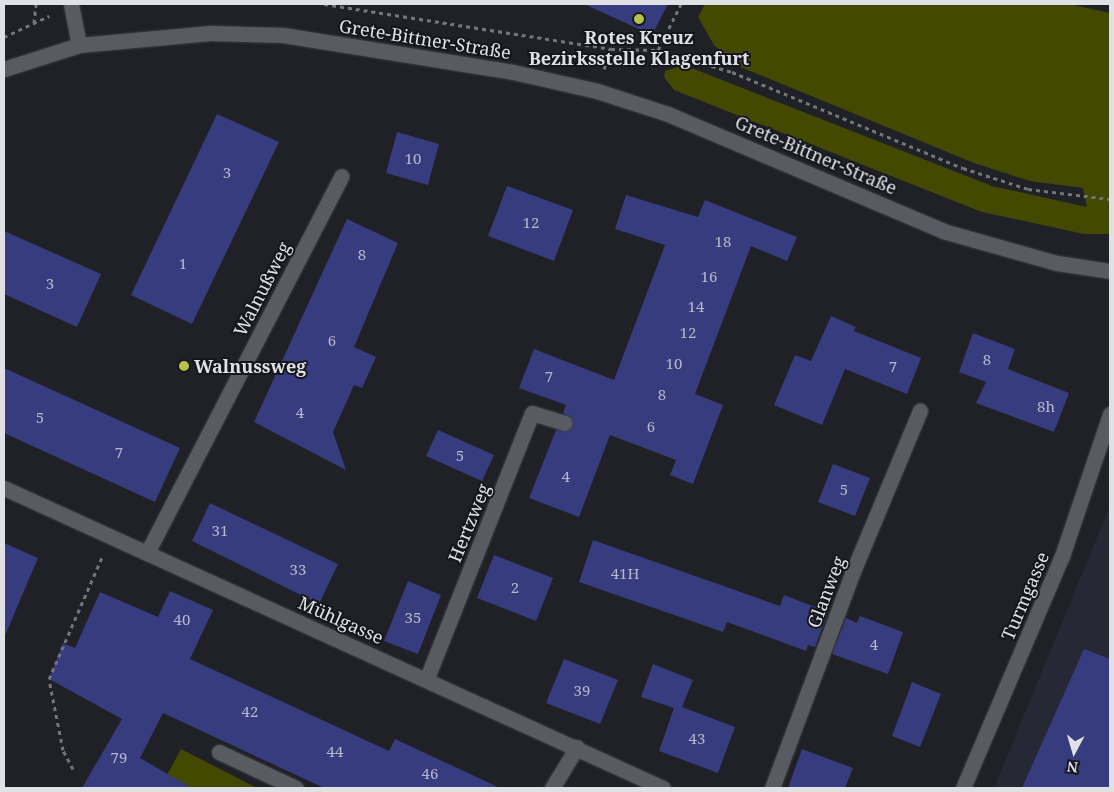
<!DOCTYPE html>
<meta charset="utf-8">
<style>
body{margin:0}
#map{position:relative;width:1114px;height:792px;overflow:hidden;background:#1f2127;font-family:"Noto Serif",serif}
div>[style]{position:absolute}
.built>*{inset:0;background:#262935}
.green>*{inset:0;background:#444902}
.building>*{inset:0;background:#363c7d}
.path>*{height:3px;margin-top:-1.5px;transform-origin:0;background:repeating-linear-gradient(90deg,#73757a 0 4px,transparent 0 8px)}
.roads{filter:drop-shadow(0 0 1px #3d3e43) drop-shadow(0 0 1px #3d3e43)}
.lane>*{height:15px;margin:-7.5px;padding:0 7.5px;transform-origin:7.5px;border-radius:7.5px;background:#595b63}
.street>*{height:15px;margin:-7.5px;padding:0 7.5px;transform-origin:7.5px;border-radius:7.5px;background:#595b63}
.dots>*{width:14px;height:14px;translate:-50% -50%;box-sizing:border-box;border:2px solid #16171e;border-radius:50%}
span{translate:-50% -50%;white-space:nowrap;text-align:center;line-height:1.15;-webkit-text-stroke:4px #16171e;paint-order:stroke}
.number-label{font-size:15px;color:#b6b8cb}
.number-label span{-webkit-text-stroke-width:0}
.poi-label{font-size:18px;color:#e0e1e5;font-weight:700}
.left{translate:0 -50%;text-align:left}
.street-label{font-size:18px;color:#e0e1e5}
.frame{position:absolute;inset:0;border:5px solid #e0e1e5;pointer-events:none}
.north{position:absolute;left:1049px;top:727px;width:50px;height:50px;-webkit-text-stroke:4px #16171e;paint-order:stroke;rotate:186deg;font-size:14px;font-weight:700;line-height:20px;text-align:center;color:#e0e1e5}
.north::after{content:'';display:block;margin:auto;width:18px;height:22px;background:#e0e1e5;clip-path:polygon(50% 0,100% 100%,50% 72%,0 100%)}
</style>
<div id="map">
<div class="built">
<div style="clip-path:polygon(1110px 506px,1110px 788px,994px 788px)"></div>
</div>
<div class="green">
<div style="clip-path:polygon(705px 4px,1069px 4px,1110px 13px,1110px 234px,1084px 234px,982px 212px,674px 90px,664px 77px,665px 71px,684px 65px,992px 186px,1087px 207px,1083px 188px,1030px 181px,974px 163px,738px 66px,714px 45px,698px 17px)"></div>
<div style="clip-path:polygon(181px 749px,257px 788px,160px 788px)"></div>
</div>
<div class="building">
<div style="clip-path:polygon(584px 4px,668px 4px,652px 35px)"></div>
<div style="clip-path:polygon(217px 114px,279px 142px,192px 324px,131px 295px)"></div>
<div style="clip-path:polygon(397px 132px,439px 144px,428px 185px,386px 173px)"></div>
<div style="clip-path:polygon(507px 186px,573px 210px,554px 261px,488px 236px)"></div>
<div style="clip-path:polygon(626px 195px,698px 217px,705px 200px,797px 237px,787px 261px,751px 246px,695px 394px,723px 405px,693px 484px,670px 475px,676px 460px,610px 435px,579px 517px,529px 498px,556px 430px,570px 430px,573px 421px,563px 413px,566px 405px,519px 388px,534px 349px,614px 380px,665px 245px,615px 229px)"></div>
<div style="clip-path:polygon(347px 219px,398px 243px,354px 347px,376px 357px,362px 388px,354px 385px,333px 432px,346px 470px,254px 422px)"></div>
<div style="clip-path:polygon(4px 231px,101px 274px,77px 327px,4px 294px)"></div>
<div style="clip-path:polygon(831px 316px,856px 327px,854px 331px,921px 358px,907px 394px,845px 369px,822px 425px,774px 405px,795px 355px,811px 361px)"></div>
<div style="clip-path:polygon(973px 333px,1015px 349px,1008px 369px,1069px 393px,1054px 432px,976px 403px,986px 382px,959px 372px)"></div>
<div style="clip-path:polygon(4px 368px,180px 448px,155px 502px,4px 433px)"></div>
<div style="clip-path:polygon(438px 430px,494px 455px,482px 481px,426px 456px)"></div>
<div style="clip-path:polygon(833px 464px,870px 478px,855px 516px,818px 502px)"></div>
<div style="clip-path:polygon(210px 503px,338px 564px,319px 604px,192px 541px)"></div>
<div style="clip-path:polygon(593px 540px,780px 606px,784px 595px,828px 612px,815px 647px,808px 645px,806px 651px,727px 622px,723px 632px,579px 582px)"></div>
<div style="clip-path:polygon(4px 543px,38px 558px,4px 638px)"></div>
<div style="clip-path:polygon(494px 555px,553px 578px,536px 621px,477px 598px)"></div>
<div style="clip-path:polygon(408px 581px,441px 595px,418px 654px,384px 641px)"></div>
<div style="clip-path:polygon(170px 591px,213px 610px,190px 659px,389px 751px,395px 739px,500px 788px,324px 788px,163px 713px,140px 758px,192px 788px,82px 788px,122px 719px,49px 679px,63px 643px,75px 648px,100px 592px,158px 617px)"></div>
<div style="clip-path:polygon(860px 616px,903px 632px,888px 674px,832px 654px,846px 618px,857px 623px)"></div>
<div style="clip-path:polygon(1084px 649px,1110px 659px,1110px 788px,1022px 788px)"></div>
<div style="clip-path:polygon(564px 659px,618px 680px,600px 724px,546px 703px)"></div>
<div style="clip-path:polygon(653px 664px,693px 680px,682px 707px,735px 727px,718px 773px,659px 751px,674px 708px,641px 697px)"></div>
<div style="clip-path:polygon(912px 682px,941px 694px,920px 747px,892px 736px)"></div>
<div style="clip-path:polygon(802px 749px,853px 768px,845px 788px,788px 788px)"></div>
</div>
<div class="path">
<div style="left:324px;top:4px;width:291px;rotate:8.9deg"></div>
<div style="left:611px;top:49px;width:47px;rotate:1.2deg"></div>
<div style="left:658px;top:50px;width:77px;rotate:16.6deg"></div>
<div style="left:732px;top:72px;width:250px;rotate:22.6deg"></div>
<div style="left:963px;top:168px;width:68px;rotate:17.9deg"></div>
<div style="left:1028px;top:189px;width:83px;rotate:7deg"></div>
<div style="left:34px;top:23px;width:19px;rotate:-84deg"></div>
<div style="left:4px;top:37px;width:50px;rotate:-25deg"></div>
<div style="left:658px;top:50px;width:51px;rotate:-63.4deg"></div>
<div style="left:604px;top:69px;width:21px;rotate:-71deg"></div>
<div style="left:73px;top:769px;width:21px;rotate:-118deg"></div>
<div style="left:63px;top:750px;width:72px;rotate:-101.2deg"></div>
<div style="left:49px;top:679px;width:133px;rotate:-66.5deg"></div>
</div>
<div class="roads">
<div class="lane">
<div style="left:71px;top:4px;width:42px;rotate:79deg"></div>
<div style="left:219px;top:752px;width:85px;rotate:25.1deg"></div>
</div>
<div class="street">
<div style="left:4px;top:69px;width:79px;rotate:-17.7deg"></div>
<div style="left:79px;top:45px;width:132px;rotate:-5.2deg"></div>
<div style="left:210px;top:33px;width:73px;rotate:1.6deg"></div>
<div style="left:283px;top:35px;width:233px;rotate:9.1deg"></div>
<div style="left:513px;top:72px;width:86px;rotate:12.7deg"></div>
<div style="left:597px;top:91px;width:75px;rotate:17.9deg"></div>
<div style="left:668px;top:114px;width:299px;rotate:23deg"></div>
<div style="left:943px;top:231px;width:118px;rotate:15.7deg"></div>
<div style="left:1057px;top:263px;width:54px;rotate:8.6deg"></div>
<div style="left:4px;top:488px;width:724px;rotate:24.48deg"></div>
<div style="left:147px;top:553px;width:424px;rotate:-62.7deg"></div>
<div style="left:427px;top:678px;width:285px;rotate:-68.4deg"></div>
<div style="left:532px;top:413px;width:34px;rotate:17deg"></div>
<div style="left:552px;top:788px;width:48px;rotate:-58.6deg"></div>
<div style="left:772px;top:788px;width:228px;rotate:-69.5deg"></div>
<div style="left:852px;top:574px;width:177px;rotate:-67.4deg"></div>
<div style="left:963px;top:788px;width:252px;rotate:-66.9deg"></div>
<div style="left:1062px;top:556px;width:150px;rotate:-71.3deg"></div>
</div>
</div>
<div class="dots">
<div style="left:639px;top:19px;background:#b6c148"></div>
<div style="left:184px;top:366px;background:#b6c148"></div>
</div>
<div class="number-label">
<span style="left:413px;top:159px">10</span>
<span style="left:227px;top:173px">3</span>
<span style="left:531px;top:223px">12</span>
<span style="left:723px;top:242px">18</span>
<span style="left:362px;top:255px">8</span>
<span style="left:183px;top:264px">1</span>
<span style="left:709px;top:277px">16</span>
<span style="left:50px;top:284px">3</span>
<span style="left:696px;top:307px">14</span>
<span style="left:688px;top:333px">12</span>
<span style="left:332px;top:341px">6</span>
<span style="left:987px;top:360px">8</span>
<span style="left:674px;top:364px">10</span>
<span style="left:893px;top:367px">7</span>
<span style="left:549px;top:377px">7</span>
<span style="left:662px;top:395px">8</span>
<span style="left:1046px;top:407px">8h</span>
<span style="left:300px;top:413px">4</span>
<span style="left:40px;top:418px">5</span>
<span style="left:651px;top:427px">6</span>
<span style="left:119px;top:453px">7</span>
<span style="left:460px;top:456px">5</span>
<span style="left:566px;top:477px">4</span>
<span style="left:844px;top:490px">5</span>
<span style="left:220px;top:531px">31</span>
<span style="left:298px;top:570px">33</span>
<span style="left:625px;top:574px">41H</span>
<span style="left:515px;top:588px">2</span>
<span style="left:413px;top:618px">35</span>
<span style="left:182px;top:620px">40</span>
<span style="left:874px;top:645px">4</span>
<span style="left:582px;top:691px">39</span>
<span style="left:250px;top:712px">42</span>
<span style="left:697px;top:739px">43</span>
<span style="left:335px;top:752px">44</span>
<span style="left:119px;top:758px">79</span>
<span style="left:430px;top:774px">46</span>
</div>
<div class="poi-label">
<span style="left:639px;top:48px">Rotes Kreuz<br>Bezirksstelle Klagenfurt</span>
<span class="left" style="left:194px;top:366px">Walnussweg</span>
</div>
<div class="street-label">
<span style="left:425px;top:39px;rotate:9deg">Grete-Bittner-Straße</span>
<span style="left:816px;top:155px;rotate:23deg">Grete-Bittner-Straße</span>
<span style="left:262px;top:289px;rotate:-63deg">Walnußweg</span>
<span style="left:469px;top:523px;rotate:-68deg">Hertzweg</span>
<span style="left:826px;top:592px;rotate:-69deg">Glanweg</span>
<span style="left:1025px;top:596px;rotate:-67deg">Turmgasse</span>
<span style="left:341px;top:620px;rotate:24deg">Mühlgasse</span>
</div>
<div class="frame"></div>
<div class="north">N</div>
</div>
